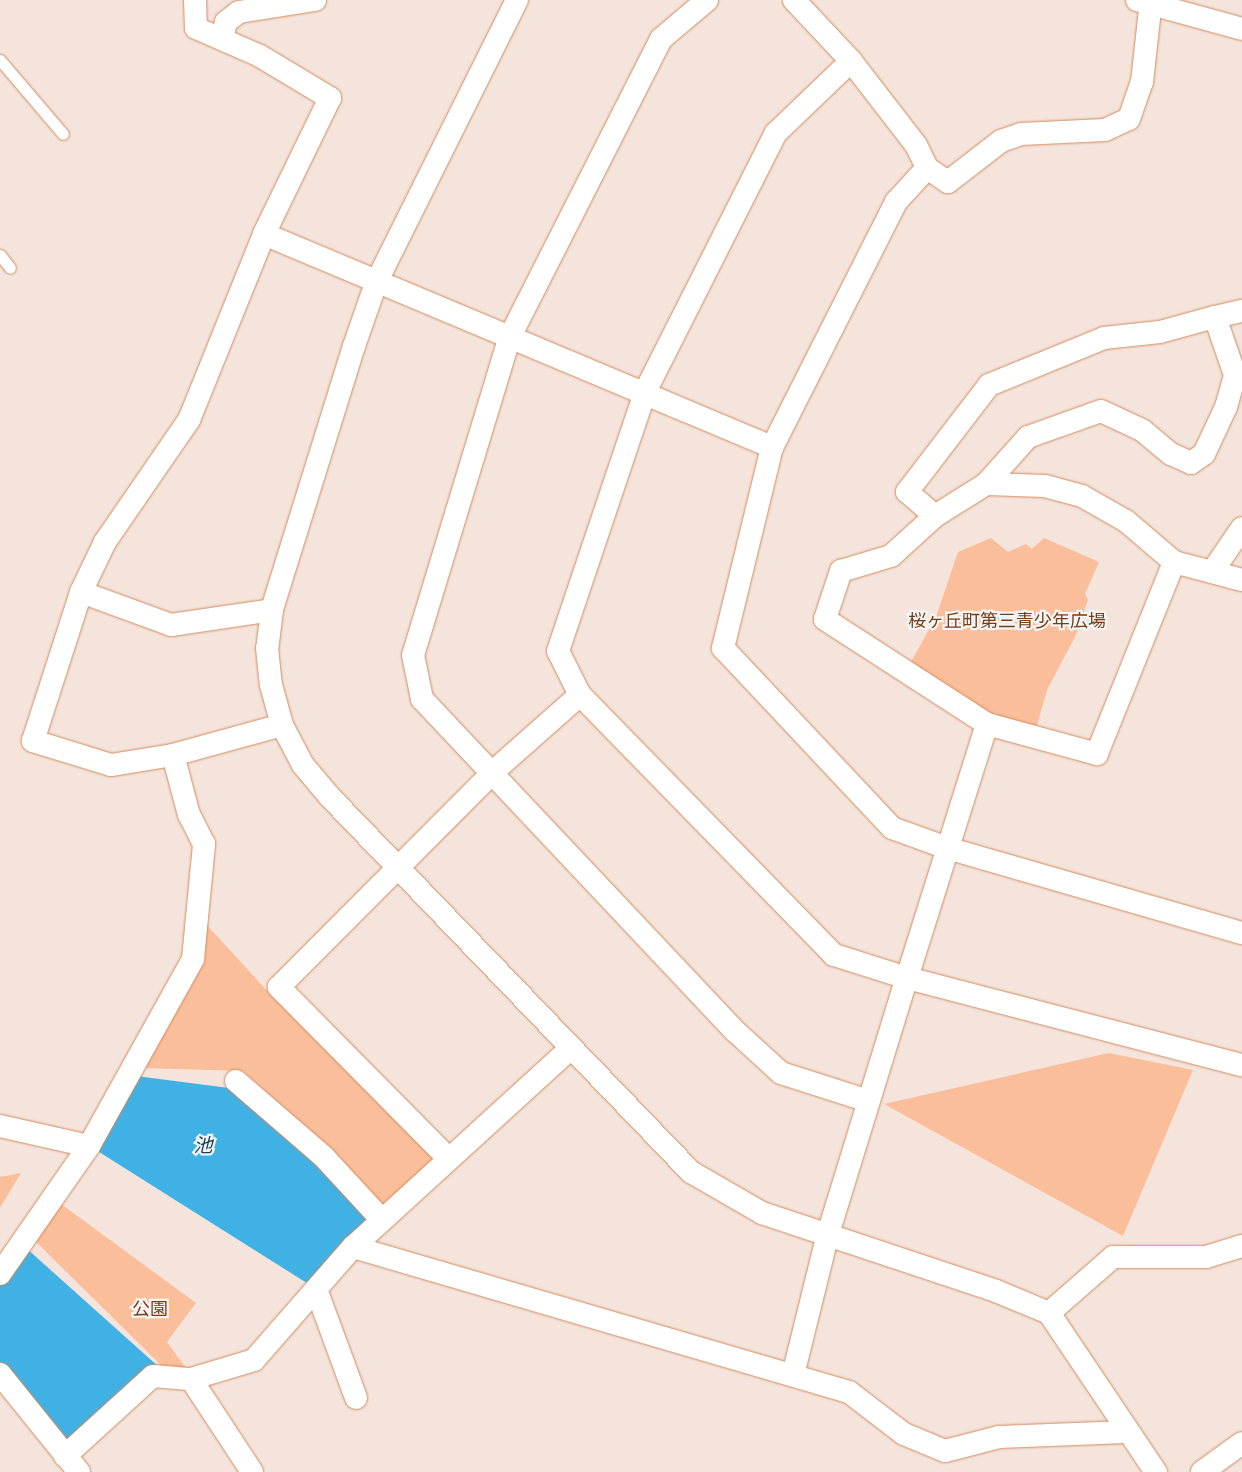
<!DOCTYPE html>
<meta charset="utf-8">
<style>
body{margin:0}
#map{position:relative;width:1242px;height:1472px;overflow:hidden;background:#f4e4db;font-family:"PT Sans","Noto Sans JP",sans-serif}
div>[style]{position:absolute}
.green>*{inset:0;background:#fbbe9a}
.water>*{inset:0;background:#40b1e4}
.roads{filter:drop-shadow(0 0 1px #d18c60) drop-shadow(0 0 1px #d18c60)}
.service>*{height:11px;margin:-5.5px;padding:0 5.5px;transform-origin:5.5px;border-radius:5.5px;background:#fff}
.minor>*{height:22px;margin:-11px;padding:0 11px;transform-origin:11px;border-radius:11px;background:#fff}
span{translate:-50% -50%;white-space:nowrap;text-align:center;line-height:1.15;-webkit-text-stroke:4.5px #f5f5f5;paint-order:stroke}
.park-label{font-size:18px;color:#753e16}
.water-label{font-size:19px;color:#17455b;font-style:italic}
</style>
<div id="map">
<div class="green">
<div style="clip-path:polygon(991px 538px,1008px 552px,1026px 544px,1032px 549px,1044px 538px,1099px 562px,1085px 594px,1088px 600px,1075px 637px,1047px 690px,1036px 729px,986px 716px,907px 669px,936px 617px,958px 552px)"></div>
<div style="clip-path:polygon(205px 923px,272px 996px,440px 1159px,383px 1210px,330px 1148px,243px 1071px,143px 1068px)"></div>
<div style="clip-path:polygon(1109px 1053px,1193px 1070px,1123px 1236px,884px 1104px)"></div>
<div style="clip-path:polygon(21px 1173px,0 1208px,0 1177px)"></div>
<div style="clip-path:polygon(57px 1201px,196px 1303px,167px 1342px,188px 1371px,167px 1371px,32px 1238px)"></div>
</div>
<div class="water">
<div style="clip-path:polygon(136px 1076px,229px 1088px,314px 1163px,373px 1222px,310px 1285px,96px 1150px)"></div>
<div style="clip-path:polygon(25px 1247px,160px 1368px,65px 1446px,0 1362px,0 1284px)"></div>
</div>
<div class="roads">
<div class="service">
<div style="left:0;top:60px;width:97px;rotate:49.6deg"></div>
<div style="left:0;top:255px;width:16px;rotate:52deg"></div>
</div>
<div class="minor">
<div style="left:195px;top:0;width:28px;rotate:88deg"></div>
<div style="left:196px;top:28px;width:70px;rotate:23.6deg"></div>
<div style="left:260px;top:56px;width:82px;rotate:31deg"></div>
<div style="left:330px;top:98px;width:151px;rotate:115.9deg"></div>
<div style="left:517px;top:0;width:316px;rotate:116.5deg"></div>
<div style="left:376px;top:283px;width:67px;rotate:109.2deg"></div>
<div style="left:354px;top:346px;width:276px;rotate:107.3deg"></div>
<div style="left:272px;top:610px;width:38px;rotate:97deg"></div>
<div style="left:267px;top:648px;width:37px;rotate:84deg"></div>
<div style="left:271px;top:685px;width:41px;rotate:74.6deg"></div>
<div style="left:282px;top:725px;width:45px;rotate:62.3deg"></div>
<div style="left:303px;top:765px;width:42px;rotate:49.8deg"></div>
<div style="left:330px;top:797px;width:521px;rotate:46.09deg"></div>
<div style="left:691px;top:1172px;width:82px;rotate:30deg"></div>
<div style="left:762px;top:1213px;width:247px;rotate:18.4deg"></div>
<div style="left:996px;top:1291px;width:57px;rotate:22.5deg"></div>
<div style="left:1049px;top:1313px;width:192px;rotate:56.1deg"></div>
<div style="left:707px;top:0;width:60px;rotate:139.7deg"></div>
<div style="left:661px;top:39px;width:333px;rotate:116.9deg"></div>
<div style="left:510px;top:336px;width:333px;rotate:106.9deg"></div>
<div style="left:413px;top:655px;width:45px;rotate:78.4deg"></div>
<div style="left:422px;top:699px;width:456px;rotate:46.7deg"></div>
<div style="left:735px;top:1031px;width:62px;rotate:42.4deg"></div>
<div style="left:781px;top:1073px;width:91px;rotate:17.8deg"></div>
<div style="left:794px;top:0;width:83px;rotate:46.9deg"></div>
<div style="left:851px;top:61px;width:106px;rotate:52.3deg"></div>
<div style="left:916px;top:145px;width:25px;rotate:64deg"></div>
<div style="left:927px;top:168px;width:46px;rotate:132.4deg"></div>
<div style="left:896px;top:202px;width:275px;rotate:116.8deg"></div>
<div style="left:772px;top:447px;width:207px;rotate:103.7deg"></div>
<div style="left:723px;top:648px;width:247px;rotate:46.8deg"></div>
<div style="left:892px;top:828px;width:59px;rotate:20deg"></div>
<div style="left:947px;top:848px;width:307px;rotate:16.1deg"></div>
<div style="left:1137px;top:0;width:109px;rotate:15.4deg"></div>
<div style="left:222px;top:39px;width:17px;rotate:-77deg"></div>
<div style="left:226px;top:22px;width:16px;rotate:-38deg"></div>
<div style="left:239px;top:12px;width:77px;rotate:-9deg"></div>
<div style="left:927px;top:168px;width:25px;rotate:34deg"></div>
<div style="left:948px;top:182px;width:67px;rotate:-37.7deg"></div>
<div style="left:1001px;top:141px;width:21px;rotate:-19deg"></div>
<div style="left:1021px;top:134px;width:84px;rotate:-2.7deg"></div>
<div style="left:1105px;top:130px;width:26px;rotate:-25deg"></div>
<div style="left:1129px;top:119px;width:39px;rotate:-71deg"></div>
<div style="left:1142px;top:82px;width:82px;rotate:-83.7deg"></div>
<div style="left:986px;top:484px;width:63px;rotate:-48.2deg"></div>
<div style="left:1028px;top:437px;width:77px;rotate:-19.6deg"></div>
<div style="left:1101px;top:411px;width:45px;rotate:24.9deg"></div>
<div style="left:1142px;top:430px;width:38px;rotate:40deg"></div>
<div style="left:1171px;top:454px;width:22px;rotate:24deg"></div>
<div style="left:1191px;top:463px;width:16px;rotate:-35deg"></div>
<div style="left:1204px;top:454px;width:52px;rotate:-64.9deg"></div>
<div style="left:1226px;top:407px;width:33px;rotate:-74deg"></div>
<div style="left:1235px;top:375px;width:61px;rotate:-109deg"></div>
<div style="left:1215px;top:317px;width:28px;rotate:-13deg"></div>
<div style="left:935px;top:516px;width:37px;rotate:-139deg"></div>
<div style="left:907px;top:492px;width:135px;rotate:-52.5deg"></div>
<div style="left:989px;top:385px;width:124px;rotate:-22.2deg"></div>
<div style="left:1104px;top:338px;width:56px;rotate:-6.1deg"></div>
<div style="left:1160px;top:332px;width:57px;rotate:-15.3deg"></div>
<div style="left:1212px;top:572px;width:53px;rotate:-55.7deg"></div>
<div style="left:1242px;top:580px;width:70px;rotate:-165.2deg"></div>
<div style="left:1174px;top:562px;width:207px;rotate:111.9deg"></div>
<div style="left:1097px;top:754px;width:114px;rotate:-164.7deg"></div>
<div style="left:987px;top:724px;width:266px;rotate:107.5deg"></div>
<div style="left:907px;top:978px;width:346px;rotate:14.6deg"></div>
<div style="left:81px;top:592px;width:96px;rotate:20.1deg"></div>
<div style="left:171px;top:625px;width:102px;rotate:-8.4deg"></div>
<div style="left:987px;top:724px;width:193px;rotate:-147.1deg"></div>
<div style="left:825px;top:619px;width:51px;rotate:-71.6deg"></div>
<div style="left:841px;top:571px;width:52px;rotate:-16.7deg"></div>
<div style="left:891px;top:556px;width:59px;rotate:-42.3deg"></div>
<div style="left:935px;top:516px;width:60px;rotate:-32.1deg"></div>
<div style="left:986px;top:484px;width:59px;rotate:1.9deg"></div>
<div style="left:1045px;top:486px;width:38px;rotate:15deg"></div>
<div style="left:1082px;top:496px;width:51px;rotate:29.6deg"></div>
<div style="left:1126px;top:521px;width:63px;rotate:40.5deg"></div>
<div style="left:173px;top:755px;width:63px;rotate:170.8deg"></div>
<div style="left:111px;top:765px;width:82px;rotate:-162.9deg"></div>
<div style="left:33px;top:741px;width:157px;rotate:-72.1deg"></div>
<div style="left:81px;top:592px;width:55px;rotate:-64.4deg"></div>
<div style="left:105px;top:542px;width:148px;rotate:-55.5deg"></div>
<div style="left:189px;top:420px;width:201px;rotate:-68deg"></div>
<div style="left:264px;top:234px;width:551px;rotate:22.75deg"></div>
<div style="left:236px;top:1081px;width:115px;rotate:40.8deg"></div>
<div style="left:323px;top:1156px;width:87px;rotate:47.3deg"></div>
<div style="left:0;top:1126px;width:91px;rotate:12.7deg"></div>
<div style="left:449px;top:1159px;width:242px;rotate:-134.7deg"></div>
<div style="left:279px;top:987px;width:305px;rotate:-45.1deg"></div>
<div style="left:494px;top:771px;width:115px;rotate:-41.5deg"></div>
<div style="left:353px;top:1247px;width:517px;rotate:16.3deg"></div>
<div style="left:849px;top:1392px;width:69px;rotate:37.4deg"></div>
<div style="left:904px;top:1434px;width:44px;rotate:22.5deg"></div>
<div style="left:945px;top:1451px;width:56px;rotate:-14.5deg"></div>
<div style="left:999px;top:1437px;width:127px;rotate:-2.3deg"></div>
<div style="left:0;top:1274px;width:156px;rotate:-55.2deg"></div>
<div style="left:89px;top:1146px;width:214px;rotate:-60.9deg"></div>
<div style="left:193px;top:959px;width:116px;rotate:-84.5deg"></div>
<div style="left:204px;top:844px;width:33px;rotate:-117deg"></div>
<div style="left:189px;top:815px;width:62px;rotate:-104.9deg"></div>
<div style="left:173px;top:755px;width:113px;rotate:-15.4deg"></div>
<div style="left:316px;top:1289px;width:116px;rotate:69.8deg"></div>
<div style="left:1049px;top:1313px;width:85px;rotate:-41.2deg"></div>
<div style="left:1113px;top:1257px;width:93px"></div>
<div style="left:1206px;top:1257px;width:38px;rotate:-17deg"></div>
<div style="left:0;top:1374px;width:126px;rotate:51.1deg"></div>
<div style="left:793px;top:1375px;width:145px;rotate:-76.1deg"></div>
<div style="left:828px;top:1234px;width:268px;rotate:-72.9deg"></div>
<div style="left:907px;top:978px;width:77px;rotate:-162.5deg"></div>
<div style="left:834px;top:955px;width:363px;rotate:-134.3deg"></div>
<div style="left:580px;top:695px;width:49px;rotate:-116.6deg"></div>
<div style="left:558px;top:651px;width:273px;rotate:-71.4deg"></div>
<div style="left:645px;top:392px;width:290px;rotate:-63.2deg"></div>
<div style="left:776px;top:133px;width:104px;rotate:-43.8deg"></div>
<div style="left:191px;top:1379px;width:111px;rotate:56.7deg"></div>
<div style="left:65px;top:1456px;width:119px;rotate:-42.3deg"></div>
<div style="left:153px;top:1376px;width:38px;rotate:5deg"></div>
<div style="left:191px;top:1379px;width:66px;rotate:-16.8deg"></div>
<div style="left:254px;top:1360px;width:150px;rotate:-48.8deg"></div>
<div style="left:353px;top:1247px;width:294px;rotate:-42.4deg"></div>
<div style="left:1202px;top:1472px;width:49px;rotate:-35.9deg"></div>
</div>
</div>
<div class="park-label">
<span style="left:1007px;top:621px">桜ヶ丘町第三青少年広場</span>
<span style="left:150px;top:1309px">公園</span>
</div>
<div class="water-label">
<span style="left:203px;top:1146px">池</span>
</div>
</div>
